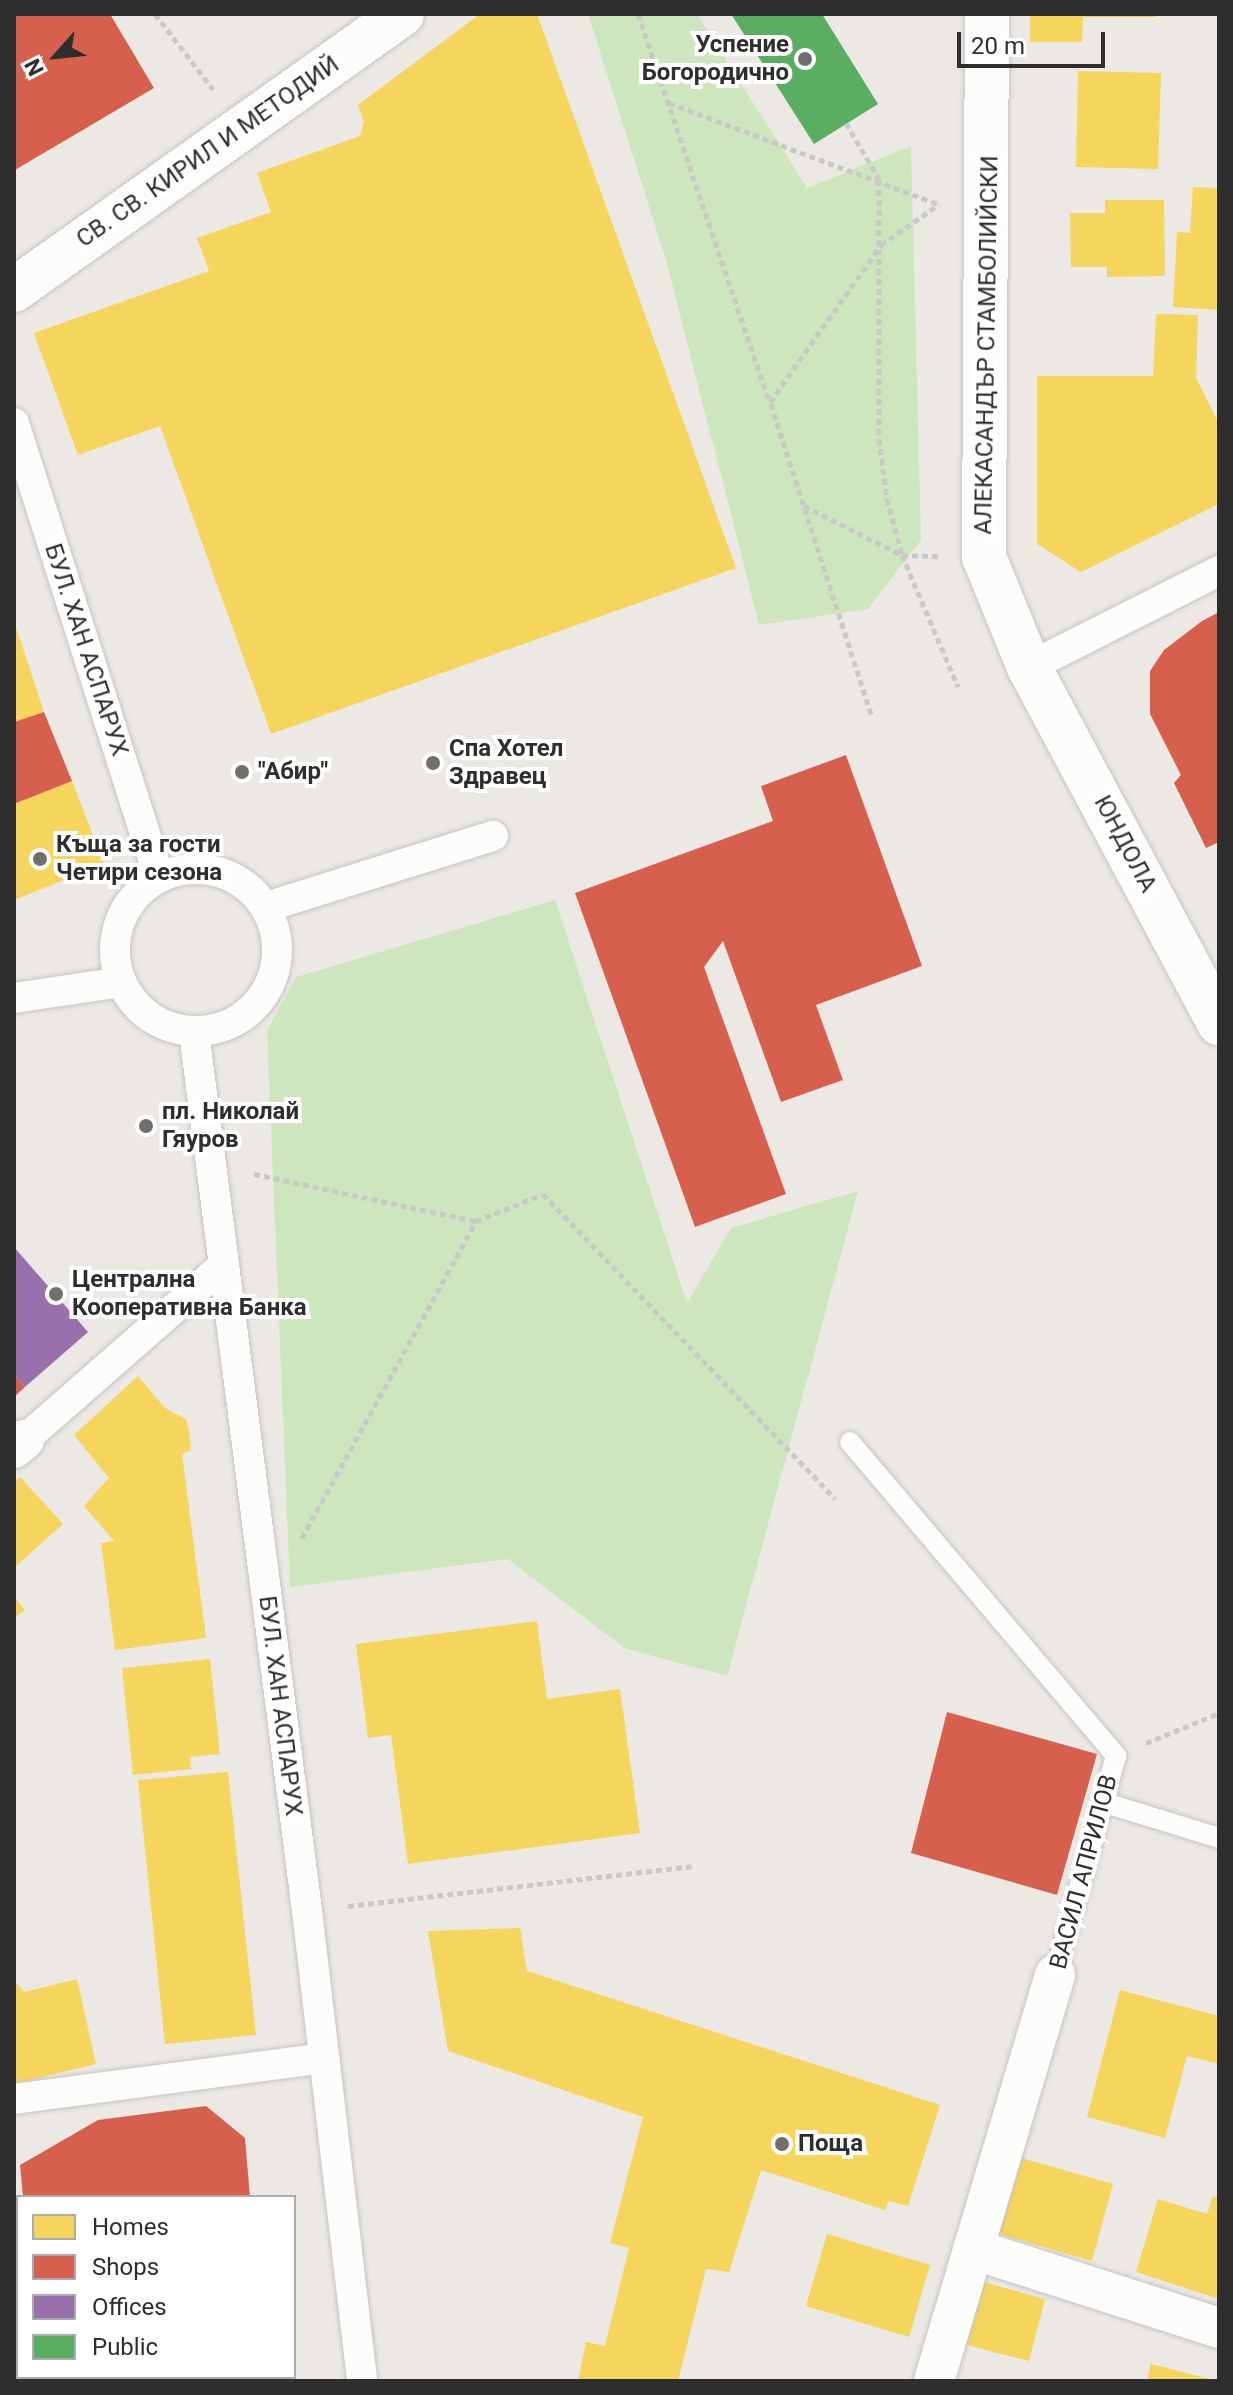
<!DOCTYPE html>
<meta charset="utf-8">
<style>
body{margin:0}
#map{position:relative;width:1233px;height:2395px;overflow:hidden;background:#ece8e4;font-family:Roboto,sans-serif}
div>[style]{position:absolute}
.green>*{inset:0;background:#cee6be}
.homes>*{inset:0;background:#f6d55c}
.shops>*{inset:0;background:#d6604d}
.offices>*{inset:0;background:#9970ab}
.public>*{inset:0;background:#5aae61}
.path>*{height:5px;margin-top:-2.5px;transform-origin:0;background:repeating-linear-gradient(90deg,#c9c9c8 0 6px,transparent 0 10px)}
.roads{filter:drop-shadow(0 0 2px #c5c4c5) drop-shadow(0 0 2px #c5c4c5)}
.service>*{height:20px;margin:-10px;padding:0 10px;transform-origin:10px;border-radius:10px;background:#fcfcfb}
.pedestrian>*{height:30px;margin:-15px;padding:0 15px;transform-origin:15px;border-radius:15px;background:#fcfcfb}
.pedestrian>.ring{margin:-15px;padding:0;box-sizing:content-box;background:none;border:30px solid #fcfcfb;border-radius:50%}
.minor>*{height:40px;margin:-20px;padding:0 20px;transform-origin:20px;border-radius:20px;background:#fcfcfb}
.tertiary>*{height:44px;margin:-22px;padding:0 22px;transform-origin:22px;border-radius:22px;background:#fcfcfb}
.secondary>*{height:44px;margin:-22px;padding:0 22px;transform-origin:22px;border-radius:22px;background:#fcfcfb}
.dots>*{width:22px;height:22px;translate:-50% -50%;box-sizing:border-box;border:4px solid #fff;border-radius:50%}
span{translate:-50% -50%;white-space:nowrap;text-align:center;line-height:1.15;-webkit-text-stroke:8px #fff;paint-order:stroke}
.poi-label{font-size:24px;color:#2e2e2e;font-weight:700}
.right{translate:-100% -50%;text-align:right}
.left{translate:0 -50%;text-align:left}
.street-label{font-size:24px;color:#2e2e2e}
.frame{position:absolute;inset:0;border:16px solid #2e2e2e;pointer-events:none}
.legend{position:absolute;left:16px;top:2195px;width:280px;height:184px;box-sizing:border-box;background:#fff;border:2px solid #ababab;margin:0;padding:10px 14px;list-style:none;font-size:24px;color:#2e2e2e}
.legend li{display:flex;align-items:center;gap:16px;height:40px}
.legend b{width:40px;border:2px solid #ababab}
.north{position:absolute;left:16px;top:16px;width:80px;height:80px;-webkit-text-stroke:6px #fff;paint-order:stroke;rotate:243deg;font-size:22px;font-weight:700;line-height:32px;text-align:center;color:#2e2e2e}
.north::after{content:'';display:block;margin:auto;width:28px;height:36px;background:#2e2e2e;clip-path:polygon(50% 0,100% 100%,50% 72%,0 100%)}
.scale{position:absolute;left:957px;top:32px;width:148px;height:36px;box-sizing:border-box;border:4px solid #2e2e2e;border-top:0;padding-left:10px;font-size:24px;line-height:28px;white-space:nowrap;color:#2e2e2e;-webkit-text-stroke:6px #fff;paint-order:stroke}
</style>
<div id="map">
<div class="green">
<div style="clip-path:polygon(588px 14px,697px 14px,807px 188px,911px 146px,921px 540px,868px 609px,759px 625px,667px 263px)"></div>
<div style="clip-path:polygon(555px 900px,687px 1303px,731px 1228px,858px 1191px,727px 1676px,624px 1648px,508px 1559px,290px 1587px,267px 1031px,296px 977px)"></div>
</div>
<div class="homes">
<div style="clip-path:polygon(480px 14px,537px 14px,736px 568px,271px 734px,160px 426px,78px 455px,34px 333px,209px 271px,197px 238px,271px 212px,257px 173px,360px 136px,364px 122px,358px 105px)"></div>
<div style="clip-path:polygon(1030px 14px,1156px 14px,1156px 17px,1083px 17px,1082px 42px,1030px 42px)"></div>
<div style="clip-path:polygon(1078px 71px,1161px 73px,1158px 169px,1076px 167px)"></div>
<div style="clip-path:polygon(1193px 187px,1219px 188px,1219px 310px,1173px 307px,1177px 232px,1190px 233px)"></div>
<div style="clip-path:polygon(1105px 200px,1164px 200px,1165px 276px,1107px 277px,1107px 267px,1071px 267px,1070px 213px,1105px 213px)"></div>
<div style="clip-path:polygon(1156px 314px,1198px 315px,1196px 378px,1219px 424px,1219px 504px,1081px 572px,1037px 544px,1037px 376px,1153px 376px)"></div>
<div style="clip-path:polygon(15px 624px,44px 712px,14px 722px,14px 625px)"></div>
<div style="clip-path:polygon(72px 781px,104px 864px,14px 900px,14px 804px)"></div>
<div style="clip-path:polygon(138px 1376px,165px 1408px,186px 1419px,189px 1430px,191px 1450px,182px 1454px,206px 1638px,115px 1650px,101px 1543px,114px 1541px,84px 1506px,109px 1478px,74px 1435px)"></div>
<div style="clip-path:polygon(20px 1477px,63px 1524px,14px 1568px,14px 1482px)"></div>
<div style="clip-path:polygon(14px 1596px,25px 1610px,14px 1618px)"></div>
<div style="clip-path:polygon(537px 1621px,547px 1699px,620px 1689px,640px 1833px,408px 1864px,391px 1735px,368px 1738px,356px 1644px)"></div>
<div style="clip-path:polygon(210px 1659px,220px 1754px,190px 1757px,191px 1769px,133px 1775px,122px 1668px)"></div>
<div style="clip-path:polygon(228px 1772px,256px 2035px,165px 2044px,138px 1780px)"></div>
<div style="clip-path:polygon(520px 1928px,527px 1971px,940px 2105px,908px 2206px,889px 2201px,885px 2210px,761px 2170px,729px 2272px,706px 2269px,678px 2381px,578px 2381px,586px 2342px,605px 2346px,629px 2248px,610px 2243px,643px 2117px,448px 2051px,428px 1931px)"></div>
<div style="clip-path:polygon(77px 1979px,96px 2064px,14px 2084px,14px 1980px,24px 1992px)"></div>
<div style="clip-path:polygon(1120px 1990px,1219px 2016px,1219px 2064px,1187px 2056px,1165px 2138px,1087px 2117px)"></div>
<div style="clip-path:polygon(1021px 2158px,1113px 2184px,1092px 2261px,999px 2234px)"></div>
<div style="clip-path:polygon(1213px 2196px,1219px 2198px,1219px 2299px,1136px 2272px,1158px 2199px,1207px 2214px)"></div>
<div style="clip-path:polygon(827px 2234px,930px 2265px,909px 2337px,806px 2306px)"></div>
<div style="clip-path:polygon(983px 2282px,1045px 2299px,1029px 2361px,966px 2345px)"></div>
<div style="clip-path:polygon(1151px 2364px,1214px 2380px,1214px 2381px,1147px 2381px)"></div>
<div style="clip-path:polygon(139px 2377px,259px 2377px,259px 2381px,140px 2381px)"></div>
</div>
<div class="shops">
<div style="clip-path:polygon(14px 14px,110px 14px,154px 88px,15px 170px)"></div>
<div style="clip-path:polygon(1219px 612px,1219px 842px,1206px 848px,1174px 783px,1181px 775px,1150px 714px,1150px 671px,1164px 650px,1202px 621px)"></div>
<div style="clip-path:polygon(44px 712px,72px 781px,14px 804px,14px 722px)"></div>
<div style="clip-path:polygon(846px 755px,922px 966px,816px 1005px,843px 1080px,781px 1102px,723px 941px,704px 967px,786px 1194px,695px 1227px,575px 893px,773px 821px,761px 786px)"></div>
<div style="clip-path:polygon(14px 1374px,25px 1387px,14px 1397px)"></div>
<div style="clip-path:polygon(947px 1712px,1097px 1754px,1057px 1895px,911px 1853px)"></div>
<div style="clip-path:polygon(206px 2106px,245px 2138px,250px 2197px,23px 2197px,20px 2165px,98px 2120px)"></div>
</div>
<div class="offices">
<div style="clip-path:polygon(14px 1247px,88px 1332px,25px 1387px,14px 1374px)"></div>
</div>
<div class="public">
<div style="clip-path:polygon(731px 14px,822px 14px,878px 104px,814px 144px)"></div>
</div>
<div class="path">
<div style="left:155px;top:14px;width:95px;rotate:52.3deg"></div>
<div style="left:638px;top:14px;width:409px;rotate:71.3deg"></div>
<div style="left:669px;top:103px;width:290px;rotate:20.6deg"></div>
<div style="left:846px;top:123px;width:65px;rotate:59.5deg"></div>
<div style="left:879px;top:179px;width:260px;rotate:90deg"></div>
<div style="left:879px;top:439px;width:61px;rotate:82.4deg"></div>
<div style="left:887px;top:499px;width:58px;rotate:75deg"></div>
<div style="left:902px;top:555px;width:143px;rotate:67deg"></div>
<div style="left:804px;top:506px;width:110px;rotate:26.6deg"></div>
<div style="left:902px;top:555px;width:36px;rotate:2deg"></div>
<div style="left:871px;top:714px;width:328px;rotate:-107.9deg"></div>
<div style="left:770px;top:402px;width:192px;rotate:-54.7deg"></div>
<div style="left:881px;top:245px;width:70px;rotate:-35.1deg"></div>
<div style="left:254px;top:1174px;width:227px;rotate:12deg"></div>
<div style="left:302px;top:1538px;width:362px;rotate:-61.2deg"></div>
<div style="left:476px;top:1221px;width:72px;rotate:-21.9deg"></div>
<div style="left:543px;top:1194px;width:422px;rotate:46.2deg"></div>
<div style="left:1146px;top:1743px;width:79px;rotate:-22.3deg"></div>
<div style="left:348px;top:1906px;width:346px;rotate:-6.6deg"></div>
</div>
<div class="roads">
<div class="service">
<div style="left:850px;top:1442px;width:412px;rotate:49.7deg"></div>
<div style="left:1116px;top:1756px;width:227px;rotate:105.6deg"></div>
<div style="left:1102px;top:1802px;width:122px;rotate:17.1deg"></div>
</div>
<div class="pedestrian">
<div style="left:14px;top:423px;width:477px;rotate:72.3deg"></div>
<div style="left:1029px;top:667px;width:213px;rotate:-26.8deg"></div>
<div class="ring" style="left:115px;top:869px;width:132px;height:132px"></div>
<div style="left:266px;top:907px;width:238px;rotate:-17.4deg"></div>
<div style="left:14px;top:998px;width:108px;rotate:-8.5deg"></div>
<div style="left:194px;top:1032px;width:886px;rotate:82.67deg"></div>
<div style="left:307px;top:1911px;width:473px;rotate:83.3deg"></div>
<div style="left:24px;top:1440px;width:266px;rotate:-41.2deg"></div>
<div style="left:14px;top:2099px;width:313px;rotate:-7.5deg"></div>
</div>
<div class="minor">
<div style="left:14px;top:1448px;width:13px;rotate:-39deg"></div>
<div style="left:973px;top:2249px;width:258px;rotate:17.8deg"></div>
<div style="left:934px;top:2381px;width:424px;rotate:-73.4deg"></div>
</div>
<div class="tertiary">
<div style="left:14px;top:290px;width:476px;rotate:-35.4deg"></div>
</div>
<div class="secondary">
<div style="left:987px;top:14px;width:543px;rotate:90.32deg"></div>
<div style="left:984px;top:557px;width:119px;rotate:67.8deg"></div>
<div style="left:1029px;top:667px;width:404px;rotate:61.9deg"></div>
</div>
</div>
<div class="dots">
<div style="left:805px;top:59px;background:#706f6e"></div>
<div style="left:433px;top:763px;background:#706f6e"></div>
<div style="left:242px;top:772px;background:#706f6e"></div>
<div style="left:40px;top:859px;background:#706f6e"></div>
<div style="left:146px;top:1126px;background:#706f6e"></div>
<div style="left:56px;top:1294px;background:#706f6e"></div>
<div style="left:782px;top:2144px;background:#706f6e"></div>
</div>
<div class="poi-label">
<span class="right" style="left:789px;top:59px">Успение<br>Богородично</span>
<span class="left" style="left:449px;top:763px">Спа Хотел<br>Здравец</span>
<span class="left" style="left:258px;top:772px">"Абир"</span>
<span class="left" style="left:56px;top:859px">Къща за гости<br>Четири сезона</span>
<span class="left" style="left:162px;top:1126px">пл. Николай<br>Гяуров</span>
<span class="left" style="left:72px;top:1294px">Централна<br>Кооперативна Банка</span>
<span class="left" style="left:798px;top:2144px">Поща</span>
</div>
<div class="street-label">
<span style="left:208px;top:152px;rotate:-35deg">СВ. СВ. КИРИЛ И МЕТОДИЙ</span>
<span style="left:987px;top:345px;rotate:-89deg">АЛЕКАСАНДЪР СТАМБОЛИЙСКИ</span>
<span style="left:86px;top:650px;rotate:72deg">БУЛ. ХАН АСПАРУХ</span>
<span style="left:1125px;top:844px;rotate:62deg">ЮНДОЛА</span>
<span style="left:280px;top:1706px;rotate:83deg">БУЛ. ХАН АСПАРУХ</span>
<span style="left:1084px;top:1872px;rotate:-75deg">ВАСИЛ АПРИЛОВ</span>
</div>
<div class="frame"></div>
<ul class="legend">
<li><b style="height:22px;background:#f6d55c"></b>Homes</li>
<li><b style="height:22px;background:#d6604d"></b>Shops</li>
<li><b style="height:22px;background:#9970ab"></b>Offices</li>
<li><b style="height:22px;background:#5aae61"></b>Public</li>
</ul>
<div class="north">N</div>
<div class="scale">20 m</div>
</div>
